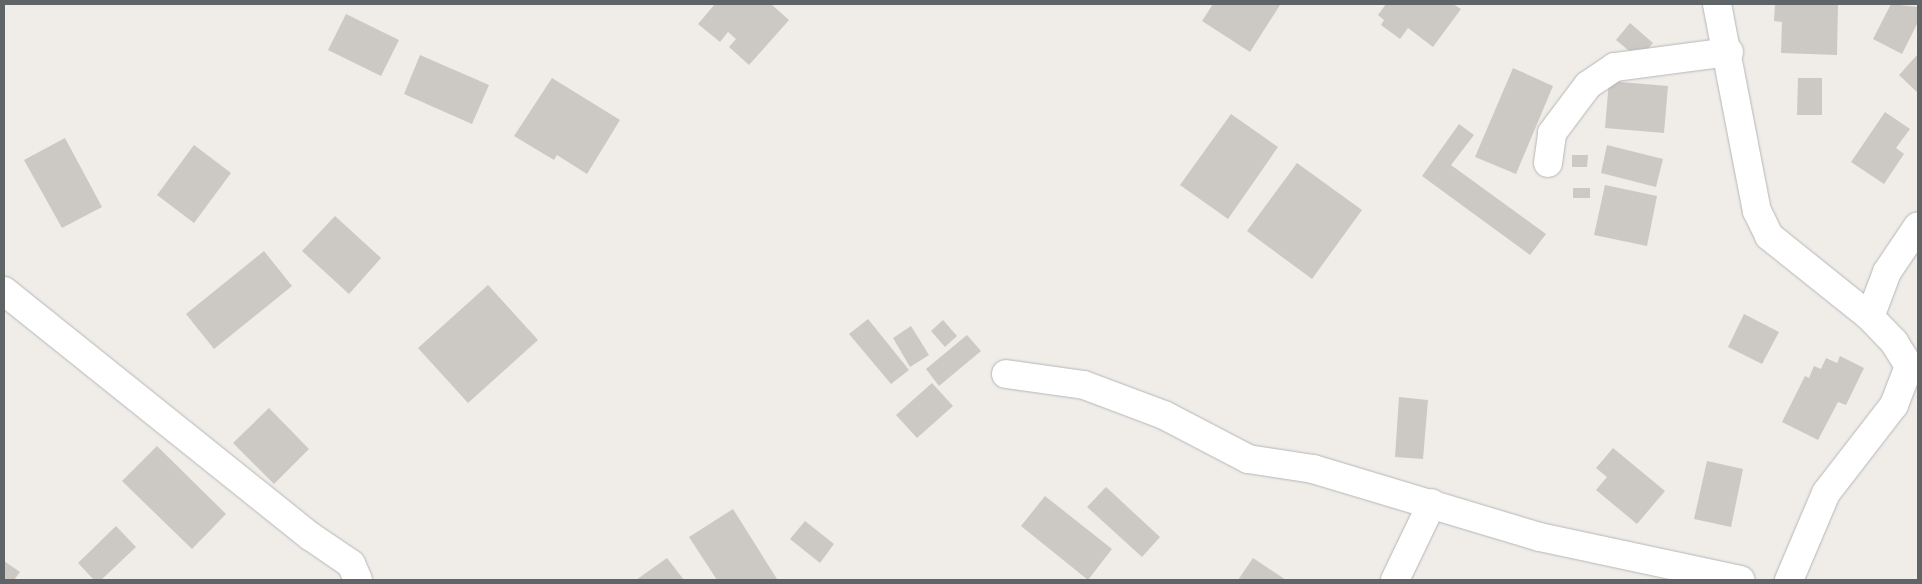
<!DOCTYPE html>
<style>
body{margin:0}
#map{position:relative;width:1922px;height:584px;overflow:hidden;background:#f0ede8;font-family:Ubuntu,sans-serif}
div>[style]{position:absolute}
.building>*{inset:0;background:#ccc8c4}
.roads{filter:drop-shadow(0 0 1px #b3b6b9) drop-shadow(0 0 1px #b3b6b9)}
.minor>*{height:28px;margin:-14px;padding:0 14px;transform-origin:14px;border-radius:14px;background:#fff}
span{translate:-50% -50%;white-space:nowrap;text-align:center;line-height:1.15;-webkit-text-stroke:4px #fff;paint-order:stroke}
.frame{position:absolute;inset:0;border:5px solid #5f6467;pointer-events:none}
</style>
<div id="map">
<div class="building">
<div style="clip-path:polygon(715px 4px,771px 4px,789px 20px,749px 65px,729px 47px,736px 39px,728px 32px,720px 42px,698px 24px)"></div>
<div style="clip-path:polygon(1213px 4px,1277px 4px,1280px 5px,1250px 52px,1202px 21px)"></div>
<div style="clip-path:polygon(1386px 4px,1453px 4px,1461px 9px,1433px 47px,1408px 28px,1400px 39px,1381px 25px,1384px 20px,1378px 15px)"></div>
<div style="clip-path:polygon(1775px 4px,1838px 4px,1837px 55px,1781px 53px,1782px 22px,1774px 21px)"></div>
<div style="clip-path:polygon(1891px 4px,1918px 7px,1918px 22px,1902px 54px,1873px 39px)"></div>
<div style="clip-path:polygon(346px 14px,399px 40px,381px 76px,328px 50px)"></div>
<div style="clip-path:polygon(1630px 23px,1653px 43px,1639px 59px,1616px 40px)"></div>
<div style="clip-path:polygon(1918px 54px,1918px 93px,1899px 75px)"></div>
<div style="clip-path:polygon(420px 55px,489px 85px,472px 124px,404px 94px)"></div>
<div style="clip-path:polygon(1513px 68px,1553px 86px,1516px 174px,1475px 157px)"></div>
<div style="clip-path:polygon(552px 78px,620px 120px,587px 174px,557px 155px,554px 160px,514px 136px)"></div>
<div style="clip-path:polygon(1798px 78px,1822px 78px,1822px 115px,1797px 115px)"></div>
<div style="clip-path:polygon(1609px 81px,1668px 86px,1664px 133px,1605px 128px)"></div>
<div style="clip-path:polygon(1885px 112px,1910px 129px,1896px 148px,1904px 154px,1884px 184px,1851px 162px)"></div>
<div style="clip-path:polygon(1231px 114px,1278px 147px,1228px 219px,1180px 185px)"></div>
<div style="clip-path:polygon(1459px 124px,1474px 135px,1451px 165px,1546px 234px,1530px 255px,1422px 176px)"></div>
<div style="clip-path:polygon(65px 138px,102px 207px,62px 228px,24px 160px)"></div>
<div style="clip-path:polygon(194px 145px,231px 173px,194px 223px,157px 195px)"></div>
<div style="clip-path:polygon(1607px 145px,1663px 159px,1656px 187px,1601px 173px)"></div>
<div style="clip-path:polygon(1572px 155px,1588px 155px,1587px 167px,1572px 167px)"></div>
<div style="clip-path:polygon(1297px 163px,1362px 210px,1312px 279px,1247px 231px)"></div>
<div style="clip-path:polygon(1605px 185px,1657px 196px,1647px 246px,1594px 235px)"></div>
<div style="clip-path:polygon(1573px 188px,1590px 188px,1590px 198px,1573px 198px)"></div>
<div style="clip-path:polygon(335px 216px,381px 258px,349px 294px,302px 251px)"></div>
<div style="clip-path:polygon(264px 251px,292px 286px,214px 349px,186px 314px)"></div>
<div style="clip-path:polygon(488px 285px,538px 340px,468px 403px,418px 348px)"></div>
<div style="clip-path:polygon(1744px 314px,1779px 332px,1762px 364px,1728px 347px)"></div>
<div style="clip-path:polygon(868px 319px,909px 370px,891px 384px,849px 334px)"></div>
<div style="clip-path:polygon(943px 320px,957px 336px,945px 347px,931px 331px)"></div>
<div style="clip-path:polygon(911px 326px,929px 355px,910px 367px,893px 338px)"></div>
<div style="clip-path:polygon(967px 335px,981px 351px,939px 386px,926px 369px)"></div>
<div style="clip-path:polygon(1840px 356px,1864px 368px,1846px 405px,1838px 402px,1818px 440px,1782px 422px,1805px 376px,1809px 378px,1814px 366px,1821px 369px,1826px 358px,1837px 363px)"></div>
<div style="clip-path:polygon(932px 383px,953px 406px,917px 438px,896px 415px)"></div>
<div style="clip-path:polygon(1399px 397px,1428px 400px,1423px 459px,1395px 457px)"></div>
<div style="clip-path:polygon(269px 408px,309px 449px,274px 484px,233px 443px)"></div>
<div style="clip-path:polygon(157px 446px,226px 514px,192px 549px,122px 481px)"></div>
<div style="clip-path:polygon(1613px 448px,1665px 491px,1637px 524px,1596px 490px,1607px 477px,1596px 468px)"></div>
<div style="clip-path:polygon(1707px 461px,1743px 469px,1731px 527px,1694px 519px)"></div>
<div style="clip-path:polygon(1106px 487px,1160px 537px,1142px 557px,1087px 507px)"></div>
<div style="clip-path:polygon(1045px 496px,1112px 549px,1088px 580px,1021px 526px)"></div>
<div style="clip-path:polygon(733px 509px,777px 579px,775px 580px,717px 580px,689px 537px)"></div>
<div style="clip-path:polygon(805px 521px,834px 544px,820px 563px,790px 539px)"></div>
<div style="clip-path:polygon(116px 526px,136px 547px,101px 580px,94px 580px,78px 563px)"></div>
<div style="clip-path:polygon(667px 558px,684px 580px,636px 580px)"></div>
<div style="clip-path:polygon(1253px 558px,1286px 580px,1238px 580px)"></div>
<div style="clip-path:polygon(4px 561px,20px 572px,14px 580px,4px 580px)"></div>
</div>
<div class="roads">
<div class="minor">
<div style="left:1717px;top:4px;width:211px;rotate:79.1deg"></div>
<div style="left:1757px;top:211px;width:28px;rotate:64deg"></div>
<div style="left:1769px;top:236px;width:129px;rotate:38.7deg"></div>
<div style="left:1870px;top:317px;width:35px;rotate:46deg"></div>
<div style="left:1894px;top:342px;width:28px;rotate:58deg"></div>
<div style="left:1909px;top:366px;width:42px;rotate:111deg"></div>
<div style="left:1894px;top:405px;width:111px;rotate:127.7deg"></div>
<div style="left:1826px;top:493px;width:95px;rotate:113deg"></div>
<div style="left:1548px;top:163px;width:30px;rotate:-82deg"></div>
<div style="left:1552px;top:133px;width:60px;rotate:-53.1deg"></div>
<div style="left:1588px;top:85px;width:32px;rotate:-34deg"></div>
<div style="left:1615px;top:67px;width:115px;rotate:-7.5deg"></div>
<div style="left:4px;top:291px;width:392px;rotate:38.7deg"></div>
<div style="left:310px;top:536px;width:50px;rotate:34.3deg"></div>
<div style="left:351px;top:564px;width:17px;rotate:66deg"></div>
<div style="left:1870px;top:317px;width:48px;rotate:-69.3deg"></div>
<div style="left:1887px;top:272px;width:55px;rotate:-56deg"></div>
<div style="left:1006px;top:374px;width:79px;rotate:8deg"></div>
<div style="left:1084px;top:385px;width:85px;rotate:20.6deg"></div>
<div style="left:1164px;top:415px;width:95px;rotate:27.6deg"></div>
<div style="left:1248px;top:459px;width:66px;rotate:8.7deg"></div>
<div style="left:1313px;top:469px;width:237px;rotate:16.7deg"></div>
<div style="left:1540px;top:537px;width:205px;rotate:12.1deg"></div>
<div style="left:1395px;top:580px;width:85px;rotate:-64.3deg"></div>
</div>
</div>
<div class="frame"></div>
</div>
